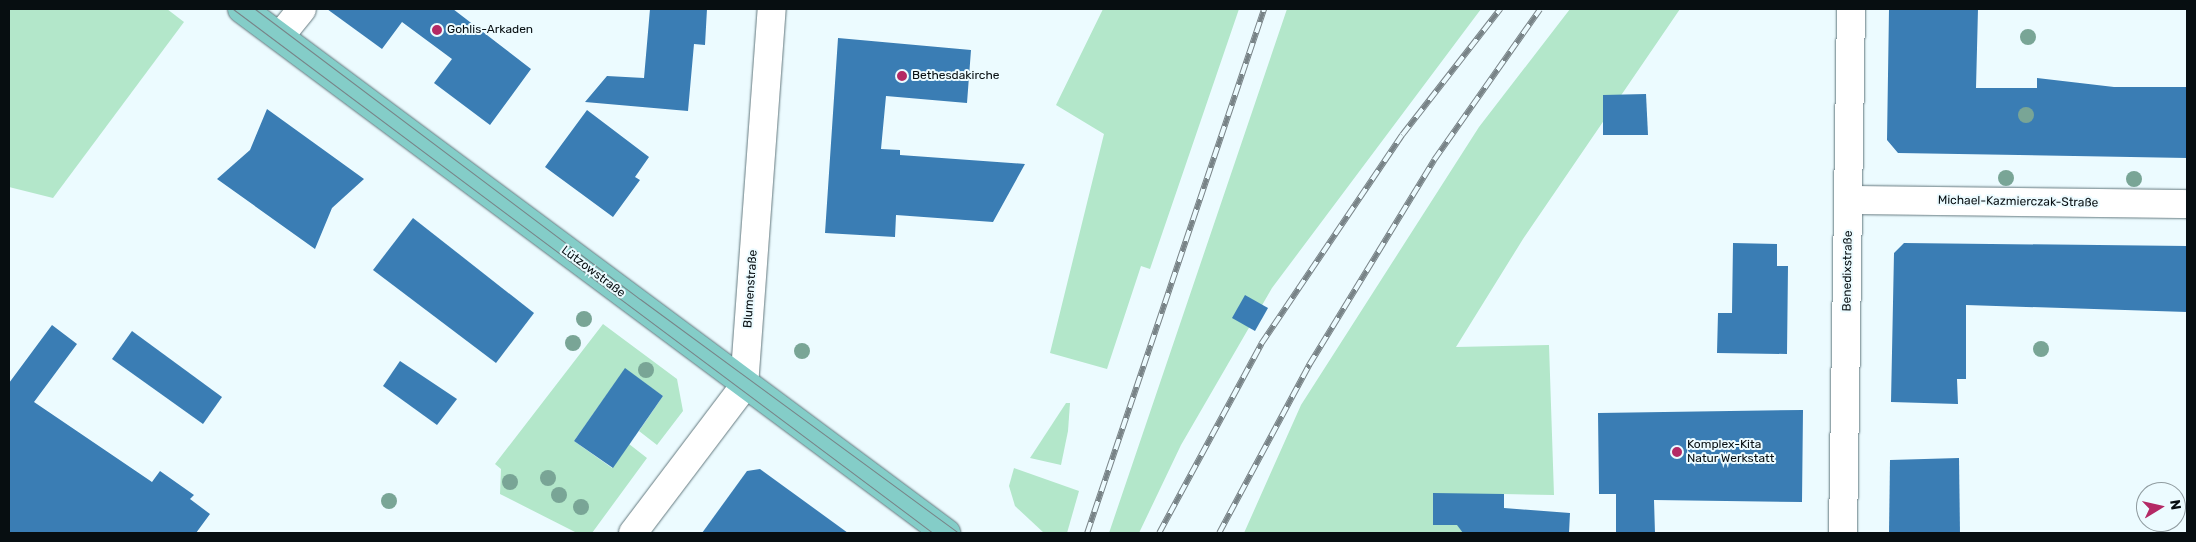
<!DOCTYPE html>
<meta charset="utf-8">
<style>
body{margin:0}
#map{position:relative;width:2196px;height:542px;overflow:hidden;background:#ecfbff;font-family:Rubik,sans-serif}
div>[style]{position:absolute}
.green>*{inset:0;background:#b3e7ca}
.building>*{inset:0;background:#3a7db4}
.roads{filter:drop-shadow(0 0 1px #63787e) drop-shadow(0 0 1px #63787e)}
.minor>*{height:28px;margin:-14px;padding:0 14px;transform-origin:14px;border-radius:14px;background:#fff}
.major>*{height:28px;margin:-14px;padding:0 14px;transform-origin:14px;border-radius:14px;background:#84cdc8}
.tram>*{height:1px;margin:-0.5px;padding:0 0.5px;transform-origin:0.5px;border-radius:0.5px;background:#788387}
.rail>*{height:5.5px;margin-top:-2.75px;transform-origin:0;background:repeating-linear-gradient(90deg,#ecfbff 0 11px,#788387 0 22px);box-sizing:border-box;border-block:1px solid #788387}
.trees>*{width:16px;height:16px;margin:-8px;border-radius:50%;background:#79a596}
.dots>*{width:14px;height:14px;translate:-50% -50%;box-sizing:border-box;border:2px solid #ecfbff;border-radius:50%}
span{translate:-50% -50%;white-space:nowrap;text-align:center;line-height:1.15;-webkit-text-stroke:4px #ecfbff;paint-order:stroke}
.poi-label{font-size:12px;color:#070e11}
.left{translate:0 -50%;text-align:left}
.street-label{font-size:12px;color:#070e11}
.frame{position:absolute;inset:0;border:10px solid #070e11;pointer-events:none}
.north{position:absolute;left:2136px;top:482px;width:50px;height:50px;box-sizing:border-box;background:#ecfbff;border:1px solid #909ca0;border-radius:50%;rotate:81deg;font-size:14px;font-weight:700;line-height:20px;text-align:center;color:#070e11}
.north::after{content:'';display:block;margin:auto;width:18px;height:22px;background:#b42965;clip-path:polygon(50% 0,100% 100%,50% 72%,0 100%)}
</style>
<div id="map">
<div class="green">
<div style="clip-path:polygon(9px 9px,167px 9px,184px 22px,53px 198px,9px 187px)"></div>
<div style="clip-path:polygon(1103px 9px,1239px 9px,1150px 269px,1141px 266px,1107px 369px,1050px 353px,1104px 134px,1056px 105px)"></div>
<div style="clip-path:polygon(1287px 9px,1481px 9px,1272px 288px,1181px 445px,1139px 533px,1109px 533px)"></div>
<div style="clip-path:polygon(1570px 9px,1680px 9px,1523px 239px,1456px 347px,1549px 345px,1554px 495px,1504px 494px,1504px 533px,1244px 533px,1301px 405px,1479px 127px)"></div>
<div style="clip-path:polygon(603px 324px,677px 379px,683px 411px,657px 445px,639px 431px,663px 396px,625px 369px,574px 441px,612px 468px,629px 444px,647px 458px,592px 533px,577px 533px,500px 494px,501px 469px,495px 464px)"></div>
<div style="clip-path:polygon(1066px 403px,1070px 403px,1068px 431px,1061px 465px,1030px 458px)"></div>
<div style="clip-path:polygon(1014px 468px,1079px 491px,1067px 533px,1044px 533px,1015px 506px,1009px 486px)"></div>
</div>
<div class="building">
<div style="clip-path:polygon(327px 9px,453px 9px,531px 69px,490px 125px,434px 83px,452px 59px,402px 22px,382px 49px)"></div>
<div style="clip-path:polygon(650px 9px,707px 9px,705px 45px,694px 44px,688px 111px,585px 102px,607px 76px,644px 78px)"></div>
<div style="clip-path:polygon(1889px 9px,1978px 9px,1976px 88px,2037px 88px,2037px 78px,2114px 87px,2187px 87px,2187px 158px,1898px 153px,1887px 140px)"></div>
<div style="clip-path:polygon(838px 38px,971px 50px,967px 103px,886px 96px,881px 149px,900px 150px,900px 155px,1025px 164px,993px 222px,896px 215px,895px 237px,825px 233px)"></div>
<div style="clip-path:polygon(1646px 94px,1648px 135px,1603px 135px,1603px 95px)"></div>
<div style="clip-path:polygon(267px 109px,364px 179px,332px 208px,315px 249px,217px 179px,250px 150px)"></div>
<div style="clip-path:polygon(587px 110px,649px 157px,635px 177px,640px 180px,613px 217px,545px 167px)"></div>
<div style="clip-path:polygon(413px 218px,534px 313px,496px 363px,373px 270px)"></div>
<div style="clip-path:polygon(1733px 243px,1777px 244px,1777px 266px,1788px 266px,1787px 354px,1717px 353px,1718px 313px,1732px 313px)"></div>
<div style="clip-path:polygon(1904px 243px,2187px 246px,2187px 312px,1966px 305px,1966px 379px,1957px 379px,1958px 404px,1891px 402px,1894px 253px)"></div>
<div style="clip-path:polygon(1245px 295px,1268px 308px,1255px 331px,1232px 318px)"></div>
<div style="clip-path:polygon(52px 325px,77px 344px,34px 402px,152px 482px,160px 471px,194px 495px,190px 499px,210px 514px,196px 533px,9px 533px,9px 383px)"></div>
<div style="clip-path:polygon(132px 331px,222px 397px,203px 424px,112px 359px)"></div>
<div style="clip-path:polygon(400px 361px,457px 399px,437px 425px,383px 386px)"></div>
<div style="clip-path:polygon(625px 368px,663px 396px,613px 468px,574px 441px)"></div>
<div style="clip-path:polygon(1803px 410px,1802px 502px,1654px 500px,1655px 533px,1616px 533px,1616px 494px,1599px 494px,1598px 413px)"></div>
<div style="clip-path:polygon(1959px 458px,1960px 533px,1889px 533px,1890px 460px)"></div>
<div style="clip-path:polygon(760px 469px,848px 533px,702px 533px,747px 471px)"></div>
<div style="clip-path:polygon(1433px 493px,1504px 494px,1504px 508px,1570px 513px,1569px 533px,1463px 533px,1457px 525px,1433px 525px)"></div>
</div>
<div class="roads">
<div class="minor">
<div style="left:281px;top:35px;width:33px;rotate:-51deg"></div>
<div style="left:1849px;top:200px;width:338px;rotate:0.7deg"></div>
<div style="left:633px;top:533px;width:184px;rotate:-52.9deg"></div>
<div style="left:744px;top:386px;width:378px;rotate:-85.8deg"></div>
<div style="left:1843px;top:533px;width:524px;rotate:-89.13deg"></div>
</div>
<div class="major">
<div style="left:242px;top:9px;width:878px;rotate:36.66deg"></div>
</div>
</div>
<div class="tram">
<div style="left:233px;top:9px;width:874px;rotate:36.82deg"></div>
<div style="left:255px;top:9px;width:482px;rotate:37deg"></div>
<div style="left:640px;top:299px;width:396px;rotate:36.3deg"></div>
</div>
<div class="rail">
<div style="left:1087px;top:533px;width:553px;rotate:-71.34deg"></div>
<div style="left:1159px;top:533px;width:215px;rotate:-61.6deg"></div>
<div style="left:1261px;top:344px;width:252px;rotate:-56deg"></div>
<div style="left:1402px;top:135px;width:160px;rotate:-52.1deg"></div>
<div style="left:1219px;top:533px;width:191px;rotate:-61.8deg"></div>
<div style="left:1309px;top:365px;width:240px;rotate:-58.6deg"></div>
<div style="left:1434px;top:160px;width:184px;rotate:-54.9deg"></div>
</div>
<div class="trees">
<div style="left:2028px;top:37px"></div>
<div style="left:2026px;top:115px"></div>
<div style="left:2006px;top:178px"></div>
<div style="left:2134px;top:179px"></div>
<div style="left:584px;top:319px"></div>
<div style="left:573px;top:343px"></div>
<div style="left:2041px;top:349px"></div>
<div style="left:802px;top:351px"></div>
<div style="left:646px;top:370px"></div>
<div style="left:548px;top:478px"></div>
<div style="left:510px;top:482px"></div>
<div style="left:559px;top:495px"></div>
<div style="left:389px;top:501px"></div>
<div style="left:581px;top:507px"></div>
</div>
<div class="dots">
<div style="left:437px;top:30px;background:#b42965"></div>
<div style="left:902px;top:76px;background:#b42965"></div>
<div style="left:1677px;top:452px;background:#b42965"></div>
</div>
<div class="poi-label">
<span class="left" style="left:447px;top:30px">Gohlis-Arkaden</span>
<span class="left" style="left:912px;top:76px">Bethesdakirche</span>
<span class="left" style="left:1687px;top:452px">Komplex-Kita<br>Natur Werkstatt</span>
</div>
<div class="street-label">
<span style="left:2018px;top:202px;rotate:1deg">Michael-Kazmierczak-Straße</span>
<span style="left:1848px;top:271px;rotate:-89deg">Benedixstraße</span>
<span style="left:593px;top:272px;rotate:37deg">Lützowstraße</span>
<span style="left:751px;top:289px;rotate:-86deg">Blumenstraße</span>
</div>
<div class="frame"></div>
<div class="north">N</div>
</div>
